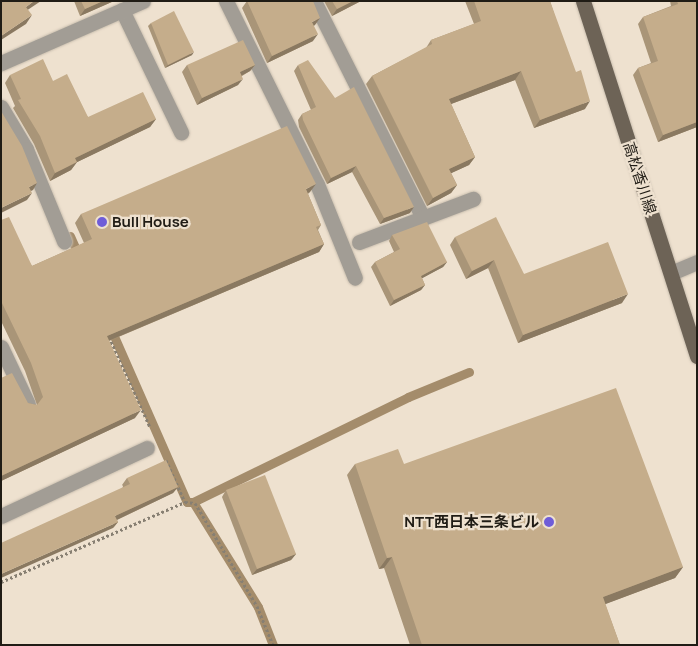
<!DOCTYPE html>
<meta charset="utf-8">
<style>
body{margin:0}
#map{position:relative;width:698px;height:646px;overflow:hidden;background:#eee1cf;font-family:Manrope,"Noto Sans JP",sans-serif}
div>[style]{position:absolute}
.stream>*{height:9px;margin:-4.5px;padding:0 4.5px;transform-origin:4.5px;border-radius:4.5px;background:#a48c6b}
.path>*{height:3px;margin-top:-1.5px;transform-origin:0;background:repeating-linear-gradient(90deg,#877f72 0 2.5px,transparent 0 5px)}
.roads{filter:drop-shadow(0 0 1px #c9beae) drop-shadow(0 0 1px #c9beae)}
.minor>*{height:15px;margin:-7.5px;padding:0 7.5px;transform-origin:7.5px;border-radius:7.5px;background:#a29d95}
.major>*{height:15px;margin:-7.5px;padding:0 7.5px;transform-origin:7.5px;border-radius:7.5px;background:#6d6356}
.wall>*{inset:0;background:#a99578}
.shaded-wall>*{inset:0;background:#8a7961}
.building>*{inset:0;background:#c5ad8b}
.dots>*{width:14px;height:14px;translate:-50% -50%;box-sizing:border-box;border:2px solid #eee1cf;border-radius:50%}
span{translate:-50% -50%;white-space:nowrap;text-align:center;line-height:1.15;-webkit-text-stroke:4.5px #eee1cf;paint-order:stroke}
.street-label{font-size:15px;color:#201c15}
.poi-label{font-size:15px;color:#201c15;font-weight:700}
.left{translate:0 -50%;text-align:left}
.right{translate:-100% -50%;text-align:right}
.frame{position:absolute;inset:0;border:2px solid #201c15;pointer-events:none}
</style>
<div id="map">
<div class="stream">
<div style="left:70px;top:236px;width:24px;rotate:66deg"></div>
<div style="left:110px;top:327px;width:191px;rotate:66.3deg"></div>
<div style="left:187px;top:502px;width:6px"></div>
<div style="left:193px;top:502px;width:123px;rotate:58.2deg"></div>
<div style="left:258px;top:607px;width:41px;rotate:68.5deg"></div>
<div style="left:193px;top:502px;width:239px;rotate:-26deg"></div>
<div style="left:408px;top:397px;width:66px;rotate:-22.3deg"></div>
</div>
<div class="path">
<div style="left:109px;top:337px;width:99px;rotate:65.5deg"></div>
<div style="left:166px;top:460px;width:46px;rotate:65.7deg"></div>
<div style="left:1px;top:582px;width:201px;rotate:-23.5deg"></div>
<div style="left:185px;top:502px;width:10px;rotate:6deg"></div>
<div style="left:195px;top:503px;width:120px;rotate:59deg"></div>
<div style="left:257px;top:606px;width:42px;rotate:67.7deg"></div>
</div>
<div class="roads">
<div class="minor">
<div style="left:226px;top:1px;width:204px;rotate:63.6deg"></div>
<div style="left:317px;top:184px;width:101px;rotate:68deg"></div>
<div style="left:314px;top:1px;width:243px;rotate:63.3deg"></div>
<div style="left:122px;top:10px;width:136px;rotate:64.2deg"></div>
<div style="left:1px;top:63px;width:155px;rotate:-23.6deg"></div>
<div style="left:1px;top:107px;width:49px;rotate:59.2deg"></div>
<div style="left:26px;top:149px;width:100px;rotate:67.6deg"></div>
<div style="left:359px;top:242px;width:122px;rotate:-20.7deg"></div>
<div style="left:671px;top:273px;width:28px;rotate:-23deg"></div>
<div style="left:1px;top:347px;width:63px;rotate:64.7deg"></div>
<div style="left:1px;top:516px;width:161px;rotate:-25deg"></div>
</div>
<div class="major">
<div style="left:583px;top:1px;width:373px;rotate:72.2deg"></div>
</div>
</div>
<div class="wall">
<div style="clip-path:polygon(74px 1px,114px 1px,80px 16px)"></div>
<div style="clip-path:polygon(247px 1px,315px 25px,313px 26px,313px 41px,267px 63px,242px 8px)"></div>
<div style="clip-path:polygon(324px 1px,361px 1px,332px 16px)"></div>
<div style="clip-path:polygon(465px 1px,550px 1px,585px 109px,534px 128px,515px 80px,451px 104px,475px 157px,469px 165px,451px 173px,457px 185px,451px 193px,427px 206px,366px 84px,372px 76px,426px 48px,431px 40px,474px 24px)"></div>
<div style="clip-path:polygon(670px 1px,697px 1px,697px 127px,658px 142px,633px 75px,638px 68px,651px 63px,638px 24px,643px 17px,671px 6px)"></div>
<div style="clip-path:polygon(151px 23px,192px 55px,165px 68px,148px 26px)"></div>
<div style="clip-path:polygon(187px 65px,255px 65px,250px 71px,242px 76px,238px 85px,197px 105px,182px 72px)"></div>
<div style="clip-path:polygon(298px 65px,410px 213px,380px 224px,352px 172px,327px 184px,299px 127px,298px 120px,302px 114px,311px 110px,294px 71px)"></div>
<div style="clip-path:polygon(10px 75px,53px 81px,88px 117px,156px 119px,150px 127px,77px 162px,71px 170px,50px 181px,34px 144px,13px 108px,15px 106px,5px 83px)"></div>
<div style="clip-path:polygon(310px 192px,308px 194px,321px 225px,318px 230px,324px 244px,319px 252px,109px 341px,135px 418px,1px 481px,1px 378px,28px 403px,37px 405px,25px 371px,1px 321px,1px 220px,32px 266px,84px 243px,75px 223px,81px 214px)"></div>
<div style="clip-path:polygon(392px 235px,447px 262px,443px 267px,422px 278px,425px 285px,421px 290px,390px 306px,371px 267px,375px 262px,394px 252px,389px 241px)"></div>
<div style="clip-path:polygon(455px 237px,524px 274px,622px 303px,518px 343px,488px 268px,466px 279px,450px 245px)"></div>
<div style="clip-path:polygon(355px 464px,404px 464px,683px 567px,675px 578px,605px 604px,620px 645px,410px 645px,384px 568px,379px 569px,347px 475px)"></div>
<div style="clip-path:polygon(127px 478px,178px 487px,173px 493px,117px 520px,118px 522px,113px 528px,123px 486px,122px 485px)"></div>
<div style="clip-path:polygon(226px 490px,296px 554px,291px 560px,252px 575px,222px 497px)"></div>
</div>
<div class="shaded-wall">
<div style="clip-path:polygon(34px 1px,41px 1px,20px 15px,26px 7px)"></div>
<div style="clip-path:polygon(103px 1px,114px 1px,80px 16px,85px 9px)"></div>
<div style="clip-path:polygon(353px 1px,361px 1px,332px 16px,337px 9px)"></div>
<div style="clip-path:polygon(32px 15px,26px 24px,1px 40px,1px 36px)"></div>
<div style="clip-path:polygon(320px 18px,315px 25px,307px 29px,312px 22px)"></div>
<div style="clip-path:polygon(318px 34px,313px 41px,267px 63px,272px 56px)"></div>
<div style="clip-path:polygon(194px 52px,192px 55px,165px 68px,168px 65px)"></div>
<div style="clip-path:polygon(255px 65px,250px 71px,235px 79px,240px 72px)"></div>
<div style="clip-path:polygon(521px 71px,515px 80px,443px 107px,449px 99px)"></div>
<div style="clip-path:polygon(243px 79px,238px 85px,197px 105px,202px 98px)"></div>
<div style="clip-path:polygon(590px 101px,585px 109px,534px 128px,540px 120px)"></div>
<div style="clip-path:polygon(156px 119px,150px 127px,69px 166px,75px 158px)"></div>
<div style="clip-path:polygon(697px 122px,697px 127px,658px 142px,663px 135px)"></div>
<div style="clip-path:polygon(475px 157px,469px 165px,443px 177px,449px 169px)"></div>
<div style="clip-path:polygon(77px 162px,71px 170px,50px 181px,55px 173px)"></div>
<div style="clip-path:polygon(356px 166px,352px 172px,327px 184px,331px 178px)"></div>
<div style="clip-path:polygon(37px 183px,33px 190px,25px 194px,29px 187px)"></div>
<div style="clip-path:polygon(316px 184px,310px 192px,300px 197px,306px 189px)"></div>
<div style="clip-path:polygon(457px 185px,451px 193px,427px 206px,433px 198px)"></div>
<div style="clip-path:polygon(32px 193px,27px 200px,1px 213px,1px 208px)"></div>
<div style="clip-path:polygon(414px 207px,410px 213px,380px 224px,384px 218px)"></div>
<div style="clip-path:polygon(324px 244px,319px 252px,101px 344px,107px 336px)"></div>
<div style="clip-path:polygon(494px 260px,488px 268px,466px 279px,472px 271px)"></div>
<div style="clip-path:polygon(447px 262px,443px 267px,417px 281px,421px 276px)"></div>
<div style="clip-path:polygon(425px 285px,421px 290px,390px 306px,394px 300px)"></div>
<div style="clip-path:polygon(628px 294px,622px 303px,518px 343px,523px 335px)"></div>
<div style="clip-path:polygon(141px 410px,135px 418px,1px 481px,1px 476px)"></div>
<div style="clip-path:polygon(178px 487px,173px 493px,110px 523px,115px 516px)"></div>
<div style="clip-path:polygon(118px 522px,113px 528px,1px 578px,1px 574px)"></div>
<div style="clip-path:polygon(296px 554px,291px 560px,252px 575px,257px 569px)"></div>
<div style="clip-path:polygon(392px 557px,384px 568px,379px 569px,387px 558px)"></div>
<div style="clip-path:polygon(683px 567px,675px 578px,595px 608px,603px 597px)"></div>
</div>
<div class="building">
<div style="clip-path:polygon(1px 1px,34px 1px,26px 7px,32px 15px,1px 36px)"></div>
<div style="clip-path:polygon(81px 1px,103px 1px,85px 9px)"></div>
<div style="clip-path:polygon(247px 1px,313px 1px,320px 18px,312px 22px,318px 34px,272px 56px)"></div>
<div style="clip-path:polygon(332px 1px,353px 1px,337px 9px)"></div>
<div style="clip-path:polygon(474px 1px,550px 1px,576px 72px,581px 70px,590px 101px,540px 120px,521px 71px,449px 99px,475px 157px,449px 169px,457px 185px,433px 198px,372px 76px,432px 44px,431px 40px,481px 21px)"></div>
<div style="clip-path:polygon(677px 1px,697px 1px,697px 122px,663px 135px,638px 68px,658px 61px,643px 17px,678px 4px)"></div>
<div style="clip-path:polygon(174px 11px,194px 52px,168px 65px,151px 23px)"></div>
<div style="clip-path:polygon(243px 40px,255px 65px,240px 72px,243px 79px,202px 98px,187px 65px)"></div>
<div style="clip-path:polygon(43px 59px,53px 81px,67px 74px,88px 117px,143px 92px,156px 119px,75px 158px,77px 162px,55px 173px,40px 136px,18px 100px,21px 99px,10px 75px)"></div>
<div style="clip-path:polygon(308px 60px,335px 98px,354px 87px,414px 207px,384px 218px,356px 166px,331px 178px,303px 120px,302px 114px,316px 107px,298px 65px)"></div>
<div style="clip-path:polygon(1px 111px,22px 146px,37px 183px,29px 187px,32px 193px,1px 208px)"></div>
<div style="clip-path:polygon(287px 126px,316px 184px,306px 189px,321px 225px,316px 227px,324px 244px,107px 336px,141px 410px,1px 476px,1px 378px,12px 373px,28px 403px,37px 405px,43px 397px,31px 363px,1px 301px,1px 220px,9px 217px,32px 266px,92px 239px,81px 214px)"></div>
<div style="clip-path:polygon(496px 217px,524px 274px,608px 242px,628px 294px,523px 335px,494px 260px,472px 271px,455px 237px)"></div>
<div style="clip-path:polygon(427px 222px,447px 262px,421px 276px,425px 285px,394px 300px,375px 262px,400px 249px,392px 235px)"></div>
<div style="clip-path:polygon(616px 388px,683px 567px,603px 597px,620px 645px,422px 645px,392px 557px,387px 558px,355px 464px,398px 449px,404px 464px)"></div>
<div style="clip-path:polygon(166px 460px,178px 487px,115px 516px,118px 522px,1px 574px,1px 543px,130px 484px,127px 478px)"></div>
<div style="clip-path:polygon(265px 475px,296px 554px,257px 569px,226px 490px)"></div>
</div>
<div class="dots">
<div style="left:102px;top:222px;background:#6f5dd8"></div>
<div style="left:549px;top:522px;background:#6f5dd8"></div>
</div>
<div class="street-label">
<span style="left:640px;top:178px;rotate:72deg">高松香川線</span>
</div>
<div class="poi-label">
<span class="left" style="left:112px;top:222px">Bull House</span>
<span class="right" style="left:539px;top:522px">NTT西日本三条ビル</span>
</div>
<div class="frame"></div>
</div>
